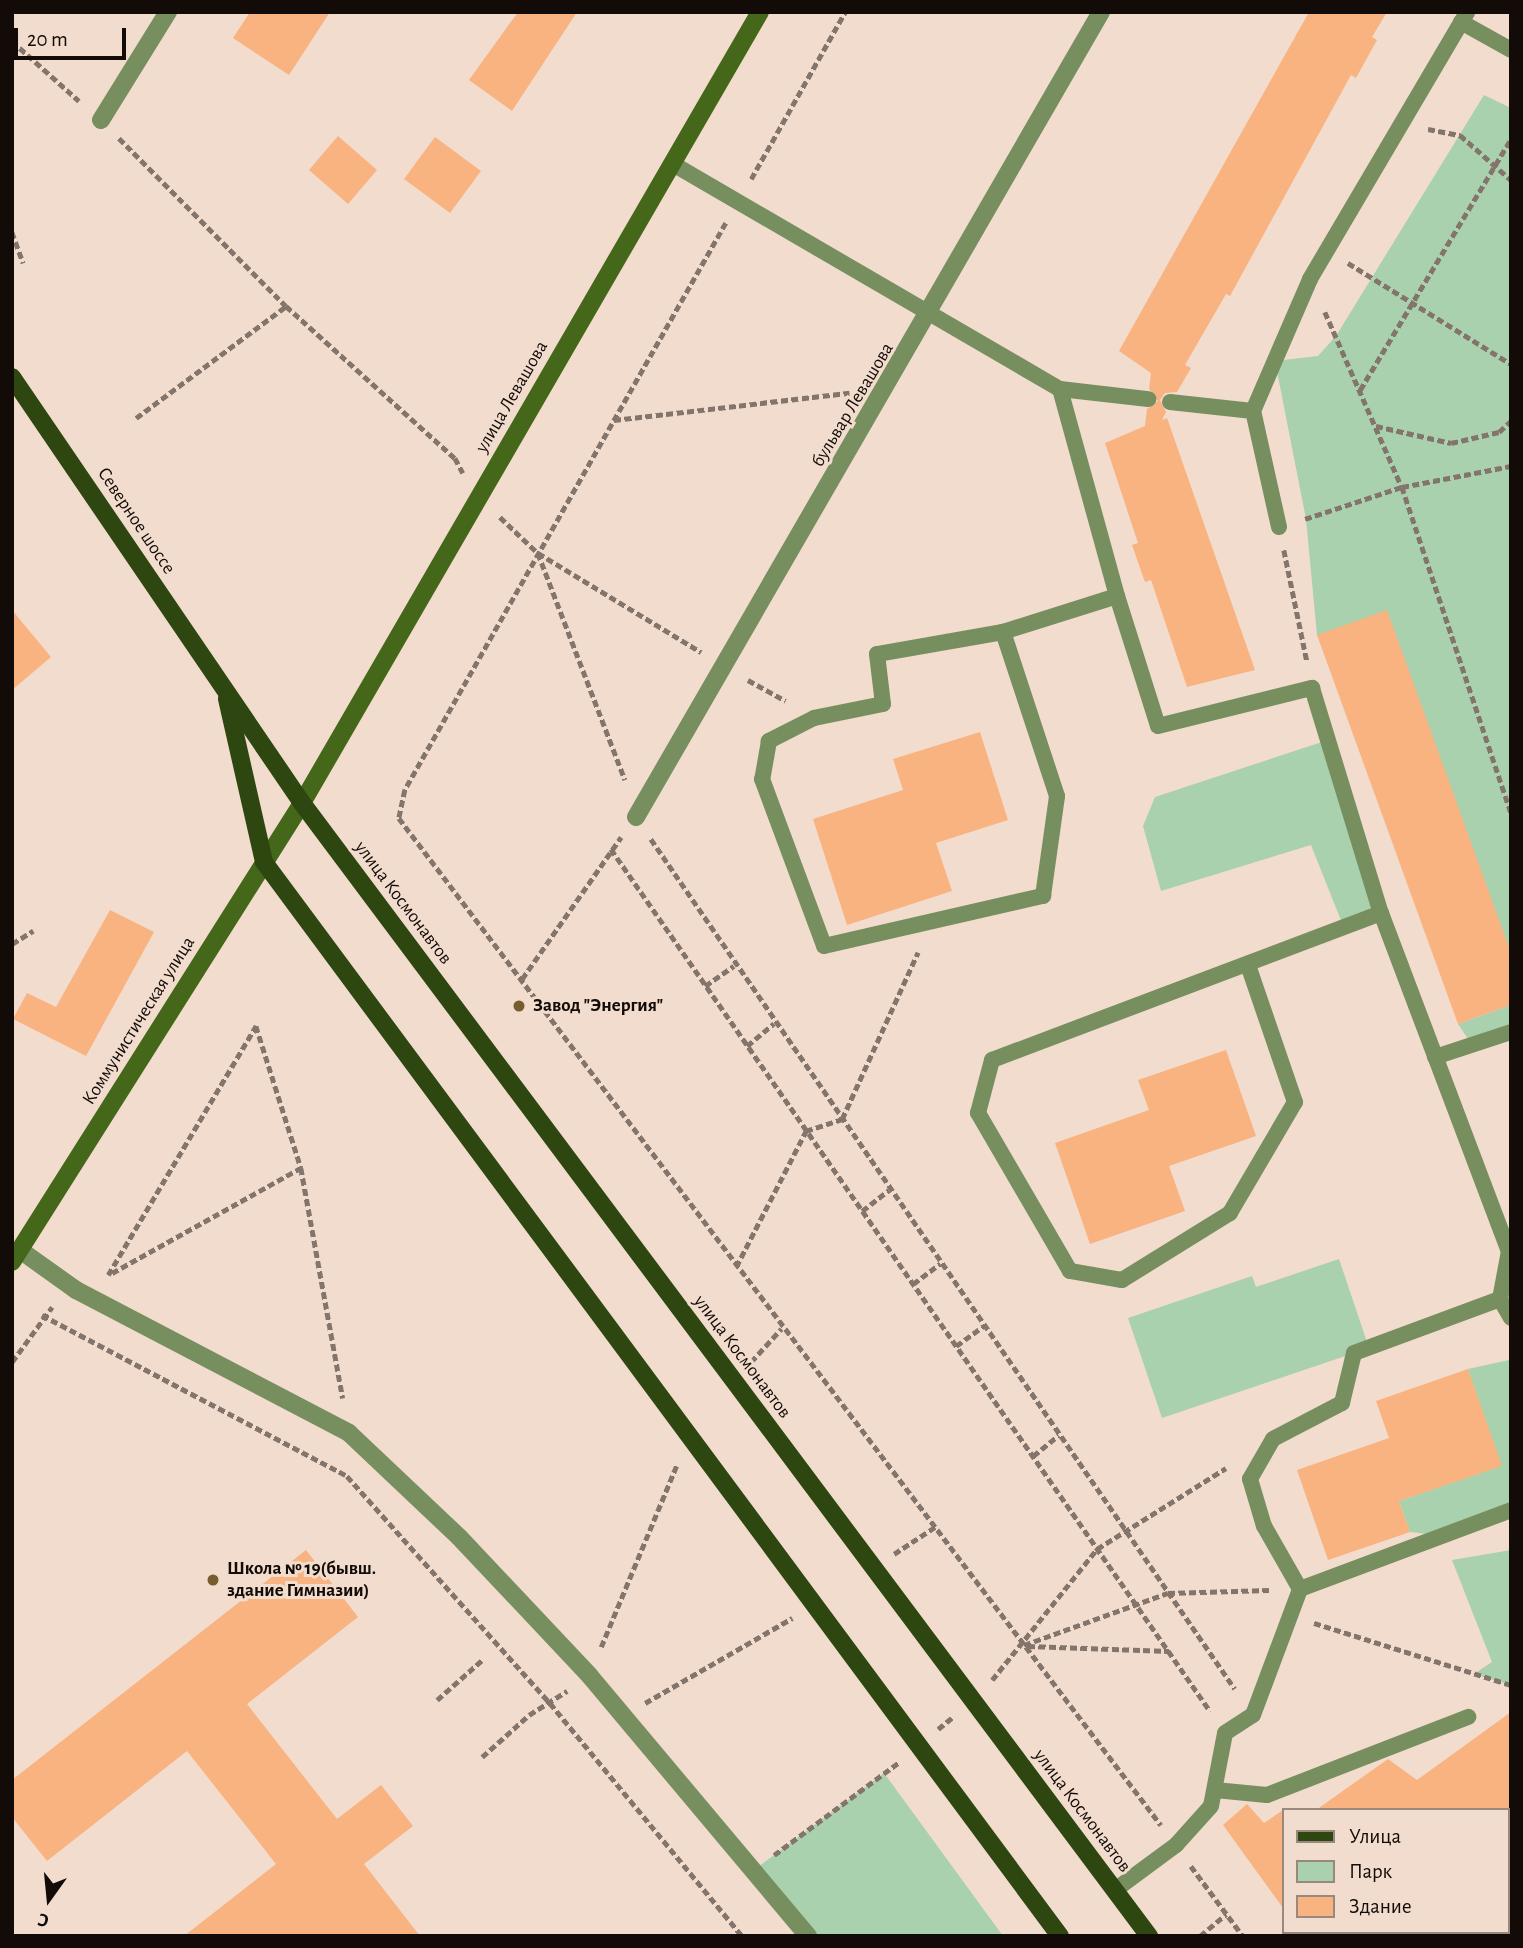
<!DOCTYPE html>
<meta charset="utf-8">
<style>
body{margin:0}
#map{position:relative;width:1523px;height:1948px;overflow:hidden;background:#f2dccd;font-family:"Alegreya Sans",sans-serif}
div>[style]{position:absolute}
.green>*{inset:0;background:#a9d1ae}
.building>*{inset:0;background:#f8b381}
.path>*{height:4.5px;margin-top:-2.25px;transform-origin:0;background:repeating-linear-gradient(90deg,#84756c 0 7px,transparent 0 10.5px)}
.service>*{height:16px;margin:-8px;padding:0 8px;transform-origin:8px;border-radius:8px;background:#778f5f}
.pedestrian>*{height:18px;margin:-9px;padding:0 9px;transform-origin:9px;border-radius:9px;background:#778f5f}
.minor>*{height:18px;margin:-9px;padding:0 9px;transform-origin:9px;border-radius:9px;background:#778f5f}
.secondary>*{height:18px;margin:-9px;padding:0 9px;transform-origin:9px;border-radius:9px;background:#456719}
.primary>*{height:18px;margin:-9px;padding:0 9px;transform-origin:9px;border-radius:9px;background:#2e4610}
.dots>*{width:19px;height:19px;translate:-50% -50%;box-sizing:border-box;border:4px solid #f2dccd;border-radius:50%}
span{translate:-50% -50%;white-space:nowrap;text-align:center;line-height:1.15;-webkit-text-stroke:6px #f2dccd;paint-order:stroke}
.street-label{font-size:19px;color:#120b07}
.poi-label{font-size:19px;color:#120b07;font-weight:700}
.left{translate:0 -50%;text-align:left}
.frame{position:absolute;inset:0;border:14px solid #120b07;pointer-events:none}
.legend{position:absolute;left:1282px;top:1808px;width:228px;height:126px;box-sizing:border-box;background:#f2dccd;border:2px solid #98887e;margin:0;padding:9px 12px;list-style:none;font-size:21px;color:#120b07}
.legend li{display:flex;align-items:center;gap:14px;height:35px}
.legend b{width:35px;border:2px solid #98887e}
.north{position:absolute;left:14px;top:1864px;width:70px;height:70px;-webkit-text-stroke:5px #f2dccd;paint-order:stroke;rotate:195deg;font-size:19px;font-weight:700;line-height:28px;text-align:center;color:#120b07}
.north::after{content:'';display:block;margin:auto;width:24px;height:32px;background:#120b07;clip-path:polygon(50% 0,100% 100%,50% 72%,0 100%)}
.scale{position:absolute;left:14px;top:28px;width:112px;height:32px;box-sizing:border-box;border:4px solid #120b07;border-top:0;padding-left:9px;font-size:21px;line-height:24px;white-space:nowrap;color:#120b07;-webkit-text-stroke:5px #f2dccd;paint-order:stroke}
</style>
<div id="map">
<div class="green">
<div style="clip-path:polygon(1484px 95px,1511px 108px,1511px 953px,1317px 635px,1306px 519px,1275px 361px,1318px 356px,1336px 336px)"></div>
<div style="clip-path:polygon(1328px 740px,1381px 913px,1344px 928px,1311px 845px,1161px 891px,1143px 826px,1155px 797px)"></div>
<div style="clip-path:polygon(1511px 1005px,1511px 1032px,1472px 1045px,1458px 1024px)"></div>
<div style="clip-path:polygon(1339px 1259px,1369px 1348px,1162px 1418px,1128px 1318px,1252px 1276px,1256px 1287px)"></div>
<div style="clip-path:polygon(1509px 1360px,1511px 1510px,1442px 1536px,1410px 1532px,1399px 1501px,1501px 1466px,1468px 1369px)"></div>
<div style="clip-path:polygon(1511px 1550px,1511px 1685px,1474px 1674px,1492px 1662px,1452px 1560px)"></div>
<div style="clip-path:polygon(884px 1773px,1003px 1936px,808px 1936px,754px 1870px)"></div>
</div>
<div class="building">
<div style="clip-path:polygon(250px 12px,330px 12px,289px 75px,233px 38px)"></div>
<div style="clip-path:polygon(518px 12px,577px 12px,512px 111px,469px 80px)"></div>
<div style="clip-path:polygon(1309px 12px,1387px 12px,1372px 37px,1377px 40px,1356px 78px,1351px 75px,1230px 296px,1226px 294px,1185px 365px,1191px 368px,1177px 392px,1165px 393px,1160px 400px,1166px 412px,1162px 420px,1167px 418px,1255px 670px,1187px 687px,1151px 580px,1145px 582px,1132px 545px,1138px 543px,1105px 443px,1145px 426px,1147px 409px,1158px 401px,1149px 389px,1151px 373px,1119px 351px)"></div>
<div style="clip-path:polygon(338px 136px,377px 170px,348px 204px,309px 170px)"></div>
<div style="clip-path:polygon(435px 137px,481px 171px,450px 213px,404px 179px)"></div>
<div style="clip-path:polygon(12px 610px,51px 657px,12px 690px)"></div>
<div style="clip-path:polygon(1387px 610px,1511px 953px,1511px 1005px,1458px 1024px,1317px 635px)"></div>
<div style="clip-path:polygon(980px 732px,1008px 820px,936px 843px,952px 891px,847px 925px,813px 819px,903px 790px,893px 759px)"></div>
<div style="clip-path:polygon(110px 910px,154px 932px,86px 1056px,13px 1019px,27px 993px,56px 1007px)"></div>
<div style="clip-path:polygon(1226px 1050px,1256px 1136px,1169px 1166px,1185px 1211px,1090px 1244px,1055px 1143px,1149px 1110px,1138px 1080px)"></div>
<div style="clip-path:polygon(1468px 1369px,1502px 1466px,1399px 1501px,1410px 1532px,1328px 1560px,1297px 1470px,1389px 1438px,1376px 1401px)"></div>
<div style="clip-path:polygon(306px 1550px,358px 1617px,247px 1704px,337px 1819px,381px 1785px,413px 1826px,364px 1864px,420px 1936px,184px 1936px,276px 1864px,187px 1751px,47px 1861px,12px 1817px,12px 1780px)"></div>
<div style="clip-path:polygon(1511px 1712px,1511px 1810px,1316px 1810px,1388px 1759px,1417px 1780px)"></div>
<div style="clip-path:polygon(1247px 1804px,1264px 1823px,1283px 1810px,1283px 1908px,1223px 1825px)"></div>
</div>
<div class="path">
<div style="left:12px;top:41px;width:90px;rotate:41.8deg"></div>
<div style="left:1428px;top:129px;width:33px;rotate:11deg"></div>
<div style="left:1460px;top:135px;width:68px;rotate:41.4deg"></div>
<div style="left:119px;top:138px;width:237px;rotate:45.2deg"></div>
<div style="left:286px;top:306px;width:227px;rotate:42deg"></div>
<div style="left:455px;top:458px;width:17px;rotate:62deg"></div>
<div style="left:751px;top:179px;width:192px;rotate:-60.6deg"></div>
<div style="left:726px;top:223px;width:652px;rotate:119.52deg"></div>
<div style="left:405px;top:790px;width:29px;rotate:102deg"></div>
<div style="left:399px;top:818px;width:1263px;rotate:52.89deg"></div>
<div style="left:12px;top:232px;width:33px;rotate:70deg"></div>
<div style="left:1348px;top:263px;width:192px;rotate:31.8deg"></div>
<div style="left:1325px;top:312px;width:191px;rotate:66.3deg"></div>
<div style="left:1402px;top:487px;width:344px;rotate:71.5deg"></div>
<div style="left:1360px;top:390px;width:293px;rotate:-59deg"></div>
<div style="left:136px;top:418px;width:187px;rotate:-36.7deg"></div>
<div style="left:614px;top:420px;width:237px;rotate:-6.6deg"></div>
<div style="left:1376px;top:426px;width:77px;rotate:12.8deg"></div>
<div style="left:1451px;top:443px;width:49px;rotate:-12.9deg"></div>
<div style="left:1499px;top:432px;width:16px;rotate:-43deg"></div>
<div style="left:500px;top:517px;width:52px;rotate:43.5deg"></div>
<div style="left:538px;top:553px;width:191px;rotate:31.3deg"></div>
<div style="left:1305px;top:519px;width:102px;rotate:-18.3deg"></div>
<div style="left:1402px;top:487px;width:111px;rotate:-10.9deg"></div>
<div style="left:1284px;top:550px;width:113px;rotate:78.3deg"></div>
<div style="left:538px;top:553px;width:243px;rotate:69deg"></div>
<div style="left:748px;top:680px;width:43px;rotate:28.9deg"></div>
<div style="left:651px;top:839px;width:1031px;rotate:55.51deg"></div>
<div style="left:611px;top:849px;width:1050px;rotate:55.2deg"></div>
<div style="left:12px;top:944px;width:25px;rotate:-32deg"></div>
<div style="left:522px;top:979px;width:173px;rotate:-55.1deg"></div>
<div style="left:705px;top:986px;width:35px;rotate:-35deg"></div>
<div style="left:256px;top:1026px;width:149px;rotate:72.4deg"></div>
<div style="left:301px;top:1168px;width:234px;rotate:79.7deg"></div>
<div style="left:747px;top:1046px;width:35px;rotate:-40deg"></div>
<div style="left:862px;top:1211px;width:34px;rotate:-38deg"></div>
<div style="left:736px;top:1267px;width:153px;rotate:-62.8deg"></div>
<div style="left:806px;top:1131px;width:38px;rotate:-18deg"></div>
<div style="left:842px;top:1119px;width:183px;rotate:-65.5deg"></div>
<div style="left:112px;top:1273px;width:216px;rotate:-29.1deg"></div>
<div style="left:108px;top:1275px;width:290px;rotate:-59.3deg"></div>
<div style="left:913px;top:1284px;width:34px;rotate:-37deg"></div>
<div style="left:42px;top:1315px;width:345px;rotate:27.8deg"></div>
<div style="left:347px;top:1476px;width:305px;rotate:48.2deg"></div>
<div style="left:550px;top:1703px;width:302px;rotate:50.5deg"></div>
<div style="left:956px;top:1346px;width:34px;rotate:-36deg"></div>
<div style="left:12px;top:1362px;width:68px;rotate:-54deg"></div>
<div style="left:751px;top:1362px;width:45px;rotate:-47.7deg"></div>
<div style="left:1033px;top:1456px;width:33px;rotate:-39deg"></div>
<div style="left:894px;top:1554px;width:49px;rotate:-33.4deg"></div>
<div style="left:1314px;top:1623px;width:207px;rotate:17.5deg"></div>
<div style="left:1024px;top:1645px;width:153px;rotate:-19.9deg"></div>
<div style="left:1168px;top:1593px;width:101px;rotate:-1.7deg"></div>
<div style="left:1028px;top:1646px;width:141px;rotate:2deg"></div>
<div style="left:601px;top:1647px;width:198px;rotate:-67.4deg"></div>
<div style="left:992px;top:1680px;width:168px;rotate:-51.3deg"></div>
<div style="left:1097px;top:1549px;width:152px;rotate:-32.1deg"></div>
<div style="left:437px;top:1700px;width:60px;rotate:-41.6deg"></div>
<div style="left:645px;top:1703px;width:170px;rotate:-30deg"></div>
<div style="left:938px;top:1729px;width:19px;rotate:-39deg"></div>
<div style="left:482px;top:1757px;width:63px;rotate:-41.8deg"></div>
<div style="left:529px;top:1715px;width:45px;rotate:-32.3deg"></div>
<div style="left:774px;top:1855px;width:156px;rotate:-36.6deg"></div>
<div style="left:1191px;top:1866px;width:87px;rotate:53.4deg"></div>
<div style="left:1200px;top:1936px;width:34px;rotate:-40deg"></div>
</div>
<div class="service">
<div style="left:1461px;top:22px;width:57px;rotate:29.2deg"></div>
<div style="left:673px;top:164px;width:448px;rotate:30.2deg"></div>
<div style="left:1060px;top:389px;width:215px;rotate:74.6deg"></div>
<div style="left:1117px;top:596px;width:120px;rotate:162.5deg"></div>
<div style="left:1003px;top:632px;width:128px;rotate:170.1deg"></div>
<div style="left:877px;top:654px;width:50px;rotate:83.2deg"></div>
<div style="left:883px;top:704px;width:70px;rotate:168.5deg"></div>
<div style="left:814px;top:718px;width:51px;rotate:152.9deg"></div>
<div style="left:769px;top:741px;width:39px;rotate:100deg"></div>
<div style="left:762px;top:779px;width:178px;rotate:69.6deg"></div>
<div style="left:824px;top:946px;width:225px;rotate:-12.9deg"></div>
<div style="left:1043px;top:896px;width:101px;rotate:-82deg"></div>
<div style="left:1057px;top:796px;width:173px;rotate:-108.2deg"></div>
<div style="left:1060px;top:389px;width:89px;rotate:6.5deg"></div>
<div style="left:1170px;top:402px;width:83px;rotate:6.2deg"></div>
<div style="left:1279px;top:527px;width:119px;rotate:-102.6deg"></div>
<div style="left:1253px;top:411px;width:144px;rotate:-66.6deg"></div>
<div style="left:1310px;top:279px;width:310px;rotate:-59.5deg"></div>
<div style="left:1117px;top:596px;width:136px;rotate:72.5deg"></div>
<div style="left:1158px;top:726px;width:159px;rotate:-13.9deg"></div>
<div style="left:1312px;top:688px;width:235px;rotate:73deg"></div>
<div style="left:1381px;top:913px;width:361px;rotate:69.3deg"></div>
<div style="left:1509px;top:1251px;width:49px;rotate:100.6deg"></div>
<div style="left:1500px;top:1299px;width:22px;rotate:60deg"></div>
<div style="left:1248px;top:965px;width:145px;rotate:71.1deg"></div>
<div style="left:1295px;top:1102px;width:129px;rotate:120.4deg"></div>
<div style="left:1230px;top:1213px;width:127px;rotate:148.2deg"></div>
<div style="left:1122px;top:1280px;width:53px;rotate:-170.2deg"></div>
<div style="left:1070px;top:1271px;width:183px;rotate:-120.2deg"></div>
<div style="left:978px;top:1113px;width:55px;rotate:-75.2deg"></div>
<div style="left:992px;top:1060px;width:416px;rotate:-20.7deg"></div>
<div style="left:1435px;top:1057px;width:80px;rotate:-18.2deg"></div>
<div style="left:1300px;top:1589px;width:225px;rotate:-20.5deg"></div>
<div style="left:1215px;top:1790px;width:52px;rotate:5.5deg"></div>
<div style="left:1267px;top:1795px;width:216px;rotate:-21.2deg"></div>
<div style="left:1115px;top:1890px;width:76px;rotate:-36.4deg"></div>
<div style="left:1176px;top:1845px;width:52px;rotate:-48.1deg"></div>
<div style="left:1211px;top:1806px;width:74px;rotate:-79.1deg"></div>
<div style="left:1225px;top:1733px;width:33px;rotate:-33deg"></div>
<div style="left:1253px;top:1715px;width:134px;rotate:-69.5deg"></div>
<div style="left:1300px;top:1589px;width:73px;rotate:-119.7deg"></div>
<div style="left:1264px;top:1526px;width:49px;rotate:-106.6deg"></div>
<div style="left:1250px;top:1479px;width:46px;rotate:-60.1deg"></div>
<div style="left:1273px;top:1439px;width:78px;rotate:-27.6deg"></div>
<div style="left:1342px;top:1403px;width:51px;rotate:-76.5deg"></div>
<div style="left:1354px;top:1353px;width:156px;rotate:-20.3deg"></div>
</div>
<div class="pedestrian">
<div style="left:636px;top:817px;width:930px;rotate:-59.99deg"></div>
</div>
<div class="minor">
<div style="left:101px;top:120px;width:127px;rotate:-58.2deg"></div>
<div style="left:20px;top:1250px;width:69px;rotate:35.5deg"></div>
<div style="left:76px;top:1290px;width:308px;rotate:27.6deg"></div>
<div style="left:349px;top:1433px;width:151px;rotate:43.4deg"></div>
<div style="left:459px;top:1537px;width:190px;rotate:46.7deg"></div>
<div style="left:589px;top:1675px;width:341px;rotate:50deg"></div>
</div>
<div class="secondary">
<div style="left:12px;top:1262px;width:543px;rotate:-57.71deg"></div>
<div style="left:302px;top:803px;width:914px;rotate:-59.93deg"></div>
</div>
<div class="primary">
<div style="left:12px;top:377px;width:515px;rotate:55.75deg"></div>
<div style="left:302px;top:803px;width:1415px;rotate:53.22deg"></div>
<div style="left:227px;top:699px;width:167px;rotate:77.2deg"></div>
<div style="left:264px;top:862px;width:1337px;rotate:53.46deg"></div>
</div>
<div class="dots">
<div style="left:519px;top:1006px;background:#765c2e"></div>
<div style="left:213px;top:1580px;background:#765c2e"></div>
</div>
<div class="street-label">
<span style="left:512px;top:397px;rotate:-60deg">улица Левашова</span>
<span style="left:853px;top:405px;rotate:-59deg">бульвар Левашова</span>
<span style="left:136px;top:521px;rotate:56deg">Северное шоссе</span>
<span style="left:403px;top:903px;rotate:53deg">улица Космонавтов</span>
<span style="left:139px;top:1021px;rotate:-58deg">Коммунистическая улица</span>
<span style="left:742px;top:1357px;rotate:53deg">улица Космонавтов</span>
<span style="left:1082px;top:1811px;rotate:53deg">улица Космонавтов</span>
</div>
<div class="poi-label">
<span class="left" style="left:533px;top:1006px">Завод "Энергия"</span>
<span class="left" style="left:227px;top:1580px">Школа № 19(бывш.<br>здание Гимназии)</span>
</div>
<div class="frame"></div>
<ul class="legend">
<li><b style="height:9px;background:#2e4610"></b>Улица</li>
<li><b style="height:19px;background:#a9d1ae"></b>Парк</li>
<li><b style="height:19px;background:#f8b381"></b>Здание</li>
</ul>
<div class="north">С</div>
<div class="scale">20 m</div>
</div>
